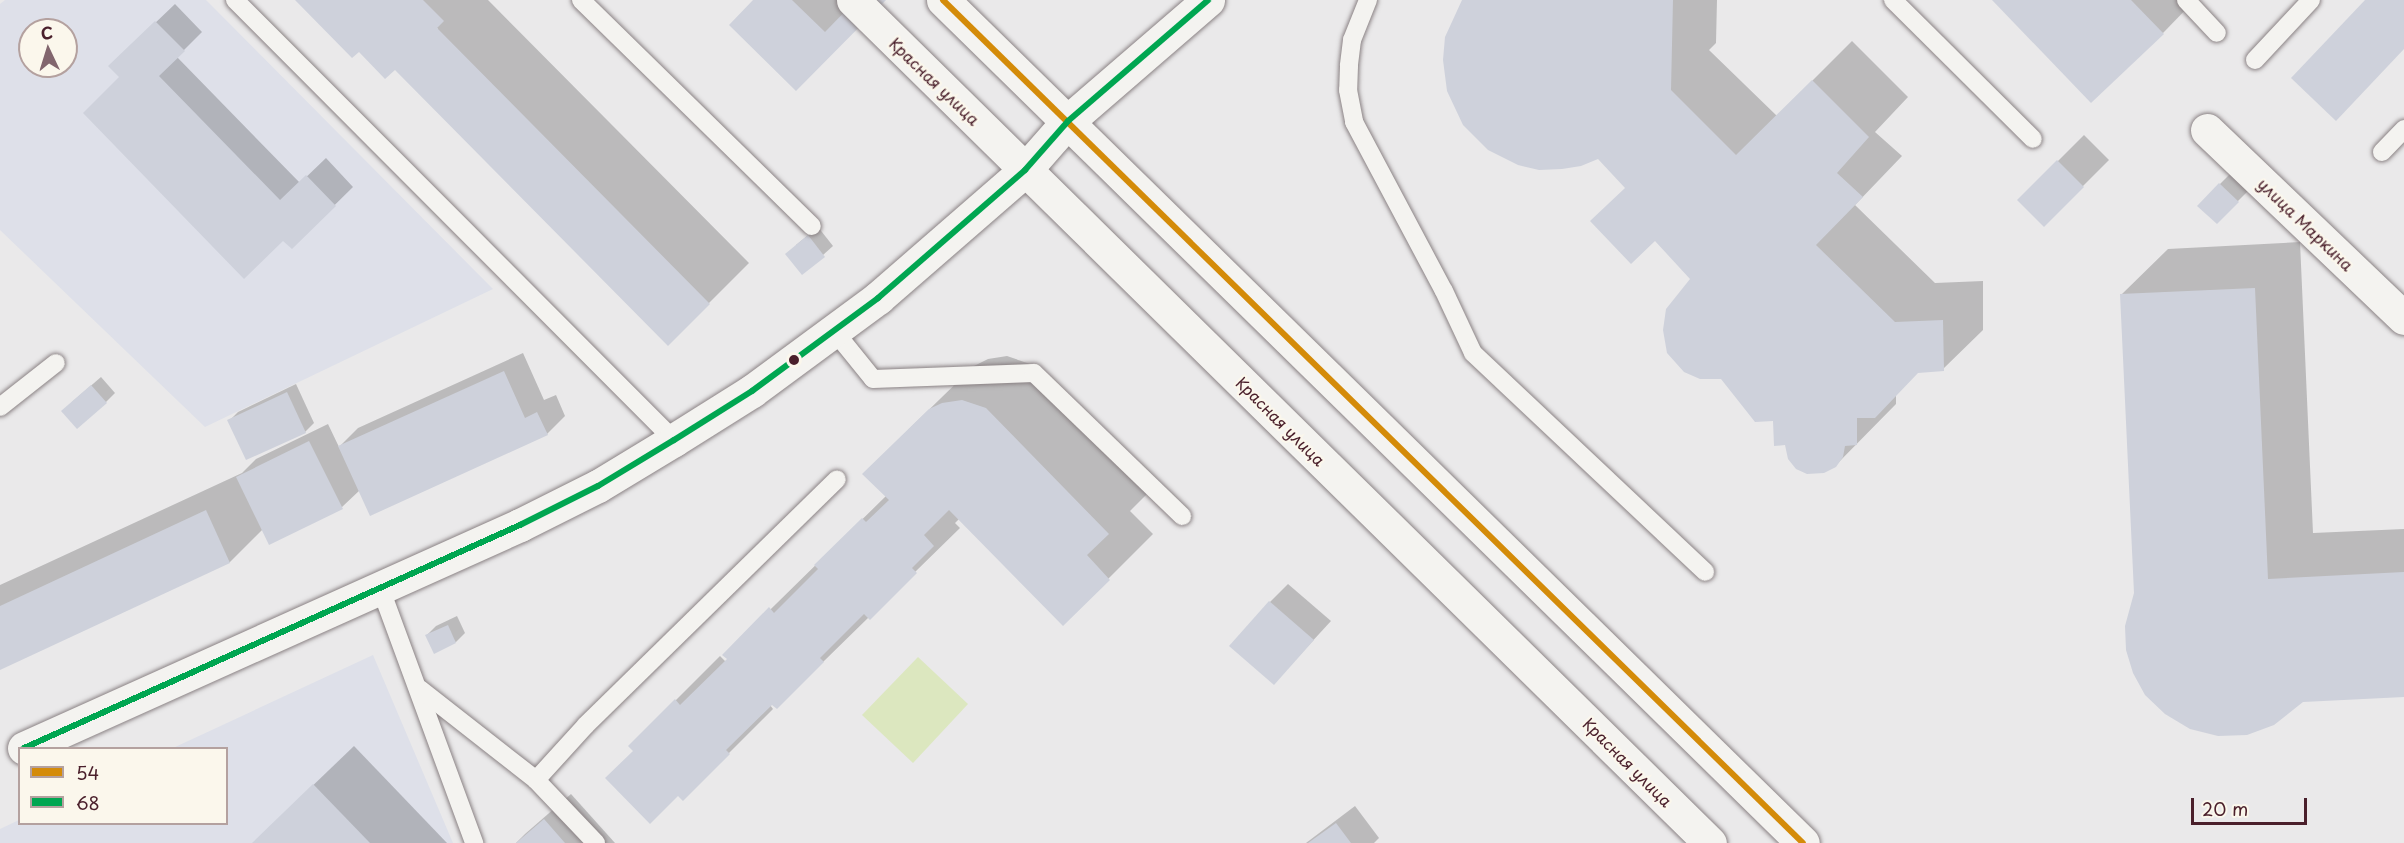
<!DOCTYPE html>
<meta charset="utf-8">
<style>
body{margin:0}
#map{position:relative;width:2404px;height:843px;overflow:hidden;background:#eae9ea;font-family:"Playpen Sans",sans-serif}
div>[style]{position:absolute}
.built>*{inset:0;background:#dee0e9}
.green>*{inset:0;background:#dce7bf}
.shadow>*{inset:0;background:#0003}
.building>*{inset:0;background:#ced1db}
.roads{filter:drop-shadow(0 0 2px #8a8284) drop-shadow(0 0 2px #8a8284)}
.lane>*{height:18px;margin:-9px;padding:0 9px;transform-origin:9px;border-radius:9px;background:#f4f3f0}
.street>*{height:33px;margin:-16.5px;padding:0 16.5px;transform-origin:16.5px;border-radius:16.5px;background:#f4f3f0}
.secondary>*{height:33px;margin:-16.5px;padding:0 16.5px;transform-origin:16.5px;border-radius:16.5px;background:#f4f3f0}
.highway>*{height:33px;margin:-16.5px;padding:0 16.5px;transform-origin:16.5px;border-radius:16.5px;background:#f4f3f0}
.bus-1>*{height:6px;margin:-3px;padding:0 3px;transform-origin:3px;border-radius:3px;background:#d48b09}
.bus-2>*{height:6px;margin:-3px;padding:0 3px;transform-origin:3px;border-radius:3px;background:#00a651}
.dots>*{width:16px;height:16px;translate:-50% -50%;box-sizing:border-box;border:3px solid #fbf7ec;border-radius:50%}
span{translate:-50% -50%;white-space:nowrap;text-align:center;line-height:1.15;-webkit-text-stroke:4.5px #fbf7ec;paint-order:stroke}
.street-label{font-size:16px;color:#4a1f2b}
.legend{position:absolute;left:18px;top:747px;width:210px;height:78px;box-sizing:border-box;background:#fbf7ec;border:2px solid #b4a19f;margin:0;padding:8px 10px;list-style:none;font-size:18px;color:#4a1f2b}
.legend li{display:flex;align-items:center;gap:12px;height:30px}
.legend b{width:30px;border:2px solid #b4a19f}
.north{position:absolute;left:18px;top:18px;width:60px;height:60px;box-sizing:border-box;background:#fbf7ec;border:2px solid #b4a19f;border-radius:50%;rotate:356deg;font-size:16px;font-weight:700;line-height:24px;text-align:center;color:#4a1f2b}
.north::after{content:'';display:block;margin:auto;width:21px;height:27px;background:#82666e;clip-path:polygon(50% 0,100% 100%,50% 72%,0 100%)}
.scale{position:absolute;left:2191px;top:798px;width:116px;height:27px;box-sizing:border-box;border:3px solid #4a1f2b;border-top:0;padding-left:8px;font-size:18px;line-height:21px;white-space:nowrap;color:#4a1f2b;-webkit-text-stroke:4px #fbf7ec;paint-order:stroke}
</style>
<div id="map">
<div class="built">
<div style="clip-path:polygon(evenodd,5px 0,206px 0,493px 289px,205px 427px,0 230px,0 4px,5px 0,30px 30px,66px 30px,66px 66px,30px 66px,30px 30px)"></div>
<div style="clip-path:polygon(373px 655px,453px 843px,0 843px,0 829px,19px 820px,20px 824px,226px 824px,226px 748px,173px 748px)"></div>
</div>
<div class="green">
<div style="clip-path:polygon(918px 657px,968px 704px,913px 763px,862px 715px)"></div>
</div>
<div class="shadow">
<div style="clip-path:polygon(297px 0,488px 0,749px 263px,668px 344px,397px 70px,438px 29px,436px 27px)"></div>
<div style="clip-path:polygon(755px 0,884px 0,796px 89px)"></div>
<div style="clip-path:polygon(1464px 0,1717px 0,1716px 43px,1709px 50px,1777px 116px,1852px 41px,1908px 97px,1875px 132px,1902px 156px,1855px 205px,1935px 283px,1983px 281px,1983px 330px,1943px 369px,1922px 366px,1896px 394px,1896px 404px,1835px 466px,1787px 444px,1692px 279px,1627px 187px)"></div>
<div style="clip-path:polygon(1994px 0,2195px 0,2163px 33px)"></div>
<div style="clip-path:polygon(175px 4px,202px 32px,177px 57px,300px 183px,326px 158px,353px 187px,292px 247px,121px 77px,129px 48px)"></div>
<div style="clip-path:polygon(2084px 135px,2109px 160px,2044px 225px,2019px 200px)"></div>
<div style="clip-path:polygon(2246px 158px,2264px 175px,2217px 222px,2220px 184px)"></div>
<div style="clip-path:polygon(818px 227px,833px 246px,803px 273px,796px 245px)"></div>
<div style="clip-path:polygon(2300px 242px,2313px 533px,2404px 529px,2404px 696px,2136px 593px,2122px 294px,2168px 249px)"></div>
<div style="clip-path:polygon(523px 353px,544px 400px,556px 395px,565px 416px,547px 434px,360px 490px,342px 507px,263px 529px,230px 562px,0 668px,0 585px,242px 473px,256px 459px,328px 424px,339px 447px,358px 428px)"></div>
<div style="clip-path:polygon(1007px 356px,1030px 364px,1152px 489px,1130px 511px,1153px 534px,1063px 624px,960px 518px,955px 523px,960px 528px,777px 707px,772px 702px,770px 705px,773px 709px,683px 799px,630px 746px,720px 656px,726px 662px,728px 659px,724px 655px,886px 496px,908px 430px,974px 366px,988px 359px)"></div>
<div style="clip-path:polygon(101px 377px,115px 393px,106px 402px,72px 402px)"></div>
<div style="clip-path:polygon(296px 384px,314px 423px,305px 432px,229px 421px,238px 412px)"></div>
<div style="clip-path:polygon(1288px 584px,1331px 621px,1274px 683px,1270px 602px)"></div>
<div style="clip-path:polygon(457px 616px,465px 633px,456px 642px,427px 635px,436px 626px)"></div>
<div style="clip-path:polygon(354px 746px,447px 843px,253px 843px)"></div>
<div style="clip-path:polygon(571px 794px,615px 843px,516px 843px,525px 834px)"></div>
<div style="clip-path:polygon(1355px 806px,1379px 838px,1374px 843px,1306px 843px)"></div>
</div>
<div class="building">
<div style="clip-path:polygon(295px 0,423px 0,444px 21px,437px 28px,710px 304px,668px 346px,395px 70px,385px 79px,359px 52px,352px 58px)"></div>
<div style="clip-path:polygon(753px 0,792px 0,825px 32px,856px 0,886px 0,796px 91px,729px 25px)"></div>
<div style="clip-path:polygon(1462px 0,1673px 0,1671px 90px,1736px 155px,1812px 80px,1869px 137px,1837px 173px,1863px 197px,1816px 245px,1895px 322px,1943px 320px,1944px 371px,1918px 373px,1875px 418px,1857px 418px,1857px 445px,1845px 446px,1843px 457px,1836px 467px,1824px 473px,1807px 474px,1796px 469px,1788px 459px,1785px 445px,1774px 446px,1773px 421px,1755px 422px,1721px 379px,1700px 379px,1684px 372px,1667px 353px,1663px 330px,1666px 309px,1690px 279px,1655px 241px,1631px 264px,1590px 221px,1625px 188px,1598px 159px,1581px 166px,1562px 169px,1539px 170px,1518px 165px,1488px 150px,1463px 125px,1447px 91px,1443px 60px,1445px 37px)"></div>
<div style="clip-path:polygon(1992px 0,2131px 0,2164px 34px,2091px 103px)"></div>
<div style="clip-path:polygon(2365px 0,2404px 0,2404px 49px,2336px 121px,2291px 78px)"></div>
<div style="clip-path:polygon(155px 21px,185px 51px,159px 76px,280px 200px,306px 175px,336px 206px,292px 249px,283px 241px,244px 279px,83px 113px,119px 77px,108px 66px)"></div>
<div style="clip-path:polygon(2057px 160px,2084px 187px,2044px 227px,2017px 200px)"></div>
<div style="clip-path:polygon(2219px 183px,2239px 202px,2217px 224px,2197px 206px)"></div>
<div style="clip-path:polygon(808px 235px,825px 257px,802px 275px,785px 254px)"></div>
<div style="clip-path:polygon(2255px 288px,2268px 579px,2404px 572px,2404px 697px,2303px 702px,2274px 725px,2247px 735px,2218px 736px,2190px 729px,2165px 714px,2145px 695px,2133px 673px,2126px 650px,2125px 626px,2134px 593px,2120px 294px)"></div>
<div style="clip-path:polygon(504px 371px,525px 418px,537px 412px,548px 435px,370px 516px,338px 446px)"></div>
<div style="clip-path:polygon(91px 385px,107px 403px,77px 429px,61px 411px)"></div>
<div style="clip-path:polygon(287px 392px,306px 433px,246px 460px,227px 420px)"></div>
<div style="clip-path:polygon(962px 400px,986px 408px,1109px 534px,1087px 555px,1110px 580px,1063px 626px,949px 510px,924px 535px,934px 546px,912px 568px,917px 573px,870px 620px,864px 614px,820px 658px,824px 662px,777px 709px,772px 705px,726px 750px,730px 754px,683px 801px,678px 796px,650px 824px,605px 778px,633px 751px,628px 746px,675px 699px,680px 705px,727px 659px,722px 655px,769px 607px,774px 613px,818px 569px,814px 565px,862px 518px,866px 522px,889px 500px,862px 474px,929px 409px,942px 403px)"></div>
<div style="clip-path:polygon(309px 441px,343px 509px,269px 545px,236px 477px)"></div>
<div style="clip-path:polygon(206px 510px,230px 563px,0 670px,0 606px)"></div>
<div style="clip-path:polygon(1269px 601px,1314px 640px,1274px 685px,1229px 646px)"></div>
<div style="clip-path:polygon(448px 625px,456px 643px,434px 654px,425px 635px)"></div>
<div style="clip-path:polygon(313px 784px,370px 843px,252px 843px)"></div>
<div style="clip-path:polygon(544px 819px,565px 843px,516px 843px)"></div>
<div style="clip-path:polygon(1336px 823px,1351px 843px,1308px 843px)"></div>
</div>
<div class="roads">
<div class="lane">
<div style="left:235px;top:0;width:622px;rotate:45.07deg"></div>
<div style="left:581px;top:0;width:323px;rotate:44.4deg"></div>
<div style="left:1368px;top:0;width:43px;rotate:111.8deg"></div>
<div style="left:1352px;top:40px;width:26px;rotate:97deg"></div>
<div style="left:1349px;top:66px;width:24px;rotate:92deg"></div>
<div style="left:1348px;top:90px;width:33px;rotate:79deg"></div>
<div style="left:1354px;top:122px;width:191px;rotate:62deg"></div>
<div style="left:1444px;top:291px;width:68px;rotate:64.9deg"></div>
<div style="left:1473px;top:353px;width:319px;rotate:43.3deg"></div>
<div style="left:1893px;top:0;width:197px;rotate:44.8deg"></div>
<div style="left:2186px;top:0;width:45px;rotate:46.8deg"></div>
<div style="left:2255px;top:60px;width:82px;rotate:-47deg"></div>
<div style="left:2382px;top:152px;width:32px;rotate:-46deg"></div>
<div style="left:835px;top:332px;width:60px;rotate:51deg"></div>
<div style="left:873px;top:379px;width:161px;rotate:-2.1deg"></div>
<div style="left:1034px;top:373px;width:206px;rotate:44deg"></div>
<div style="left:0;top:407px;width:71px;rotate:-38.2deg"></div>
<div style="left:380px;top:587px;width:273px;rotate:69.8deg"></div>
<div style="left:420px;top:689px;width:147px;rotate:38.1deg"></div>
<div style="left:536px;top:780px;width:74px;rotate:-47.7deg"></div>
<div style="left:586px;top:725px;width:351px;rotate:-44.4deg"></div>
<div style="left:536px;top:780px;width:87px;rotate:46.4deg"></div>
</div>
<div class="street">
<div style="left:2207px;top:130px;width:272px;rotate:43.7deg"></div>
</div>
<div class="secondary">
<div style="left:24px;top:748px;width:544px;rotate:-24.21deg"></div>
<div style="left:520px;top:525px;width:87px;rotate:-26.6deg"></div>
<div style="left:598px;top:486px;width:89px;rotate:-31.2deg"></div>
<div style="left:674px;top:440px;width:92px;rotate:-32.1deg"></div>
<div style="left:752px;top:391px;width:157px;rotate:-36.4deg"></div>
<div style="left:878px;top:298px;width:195px;rotate:-41deg"></div>
<div style="left:1025px;top:170px;width:65px;rotate:-48.7deg"></div>
<div style="left:1068px;top:121px;width:185px;rotate:-40.8deg"></div>
</div>
<div class="highway">
<div style="left:853px;top:0;width:1202px;rotate:44.53deg"></div>
<div style="left:943px;top:0;width:1204px;rotate:44.43deg"></div>
</div>
</div>
<div class="bus-1">
<div style="left:943px;top:0;width:1204px;rotate:44.43deg"></div>
</div>
<div class="bus-2">
<div style="left:24px;top:748px;width:544px;rotate:-24.21deg"></div>
<div style="left:520px;top:525px;width:87px;rotate:-26.6deg"></div>
<div style="left:598px;top:486px;width:89px;rotate:-31.2deg"></div>
<div style="left:674px;top:440px;width:92px;rotate:-32.1deg"></div>
<div style="left:752px;top:391px;width:157px;rotate:-36.4deg"></div>
<div style="left:878px;top:298px;width:195px;rotate:-41deg"></div>
<div style="left:1025px;top:170px;width:65px;rotate:-48.7deg"></div>
<div style="left:1068px;top:121px;width:185px;rotate:-40.8deg"></div>
</div>
<div class="dots">
<div style="left:794px;top:360px;background:#4a1f2b"></div>
</div>
<div class="street-label">
<span style="left:935px;top:81px;rotate:44deg">Красная улица</span>
<span style="left:2306px;top:224px;rotate:44deg">улица Маркина</span>
<span style="left:1281px;top:421px;rotate:45deg">Красная улица</span>
<span style="left:1628px;top:762px;rotate:45deg">Красная улица</span>
</div>
<ul class="legend">
<li><b style="height:8px;background:#d48b09"></b>54</li>
<li><b style="height:8px;background:#00a651"></b>68</li>
</ul>
<div class="north">С</div>
<div class="scale">20 m</div>
</div>
